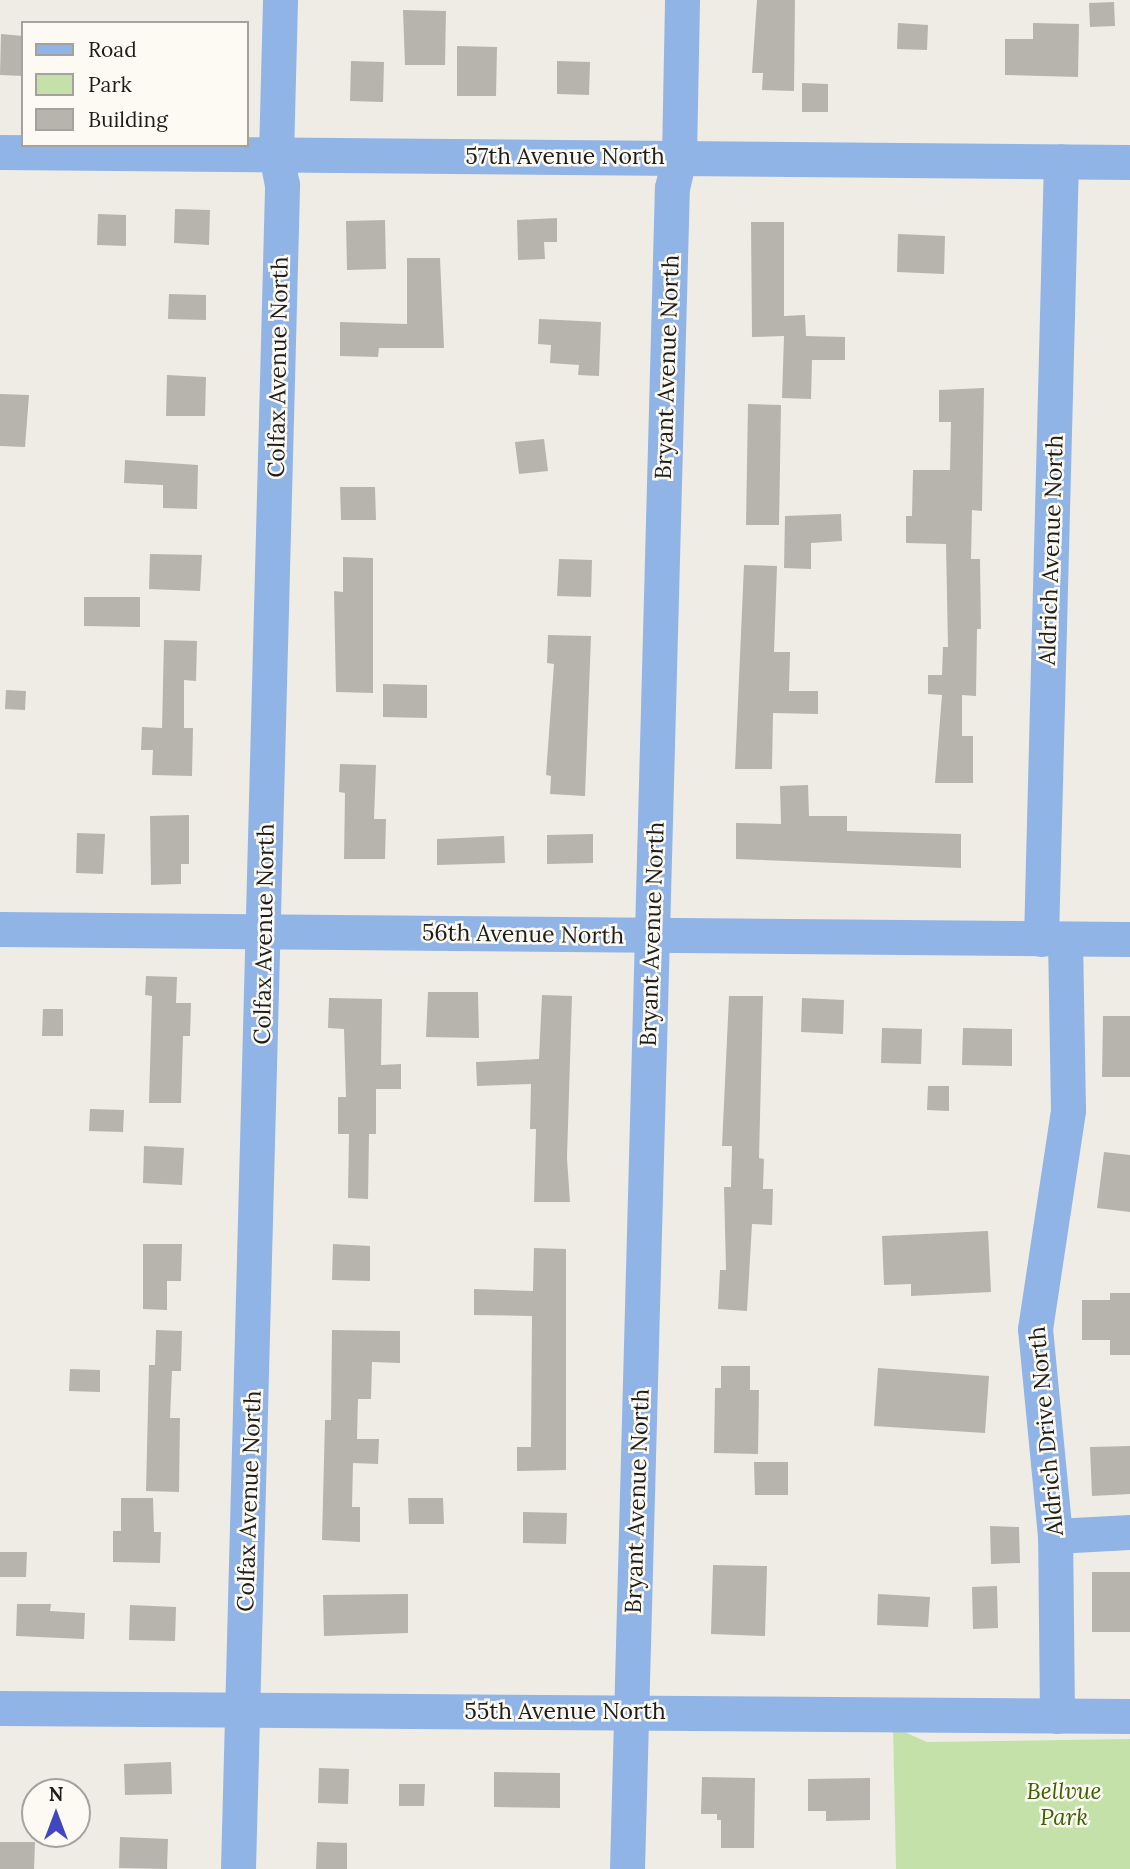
<!DOCTYPE html>
<style>
body{margin:0}
#map{position:relative;width:1130px;height:1869px;overflow:hidden;background:#efece6;font-family:Lora,serif}
div>[style]{position:absolute}
.green>*{inset:0;background:#c5e1aa}
.building>*{inset:0;background:#b7b4ae}
.minor>*{height:35px;margin:-17.5px;padding:0 17.5px;transform-origin:17.5px;border-radius:17.5px;background:#91b4e6}
span{translate:-50% -50%;white-space:nowrap;text-align:center;line-height:1.15;-webkit-text-stroke:5px #fdfaf3;paint-order:stroke}
.street-label{font-size:23px;color:#1e1d1a}
.park-label{font-size:23px;color:#3e6100;font-style:italic}
.legend{position:absolute;left:21px;top:21px;width:228px;height:126px;box-sizing:border-box;background:#fdfaf3;border:2px solid #a4a29c;margin:0;padding:9px 12px;list-style:none;font-size:21px;color:#1e1d1a}
.legend li{display:flex;align-items:center;gap:14px;height:35px}
.legend b{width:35px;border:2px solid #a4a29c}
.north{position:absolute;left:21px;top:1778px;width:70px;height:70px;box-sizing:border-box;background:#fdfaf3;border:2px solid #a4a29c;border-radius:50%;rotate:0deg;font-size:19px;font-weight:700;line-height:28px;text-align:center;color:#1e1d1a}
.north::after{content:'';display:block;margin:auto;width:24px;height:32px;background:#4148bd;clip-path:polygon(50% 0,100% 100%,50% 72%,0 100%)}
</style>
<div id="map">
<div class="green">
<div style="clip-path:polygon(893px 1727px,927px 1742px,1130px 1739px,1130px 1869px,896px 1869px)"></div>
</div>
<div class="building">
<div style="clip-path:polygon(757px 0,795px 0,794px 91px,762px 90px,763px 73px,752px 73px)"></div>
<div style="clip-path:polygon(1114px 2px,1115px 26px,1090px 27px,1089px 3px)"></div>
<div style="clip-path:polygon(403px 10px,446px 11px,445px 65px,405px 65px)"></div>
<div style="clip-path:polygon(898px 23px,928px 25px,927px 50px,897px 49px)"></div>
<div style="clip-path:polygon(1033px 23px,1079px 24px,1078px 77px,1005px 75px,1005px 39px,1033px 39px)"></div>
<div style="clip-path:polygon(1px 34px,23px 36px,23px 76px,0 75px)"></div>
<div style="clip-path:polygon(457px 46px,497px 47px,496px 96px,457px 96px)"></div>
<div style="clip-path:polygon(351px 61px,384px 62px,383px 102px,350px 101px)"></div>
<div style="clip-path:polygon(557px 61px,590px 62px,589px 95px,557px 94px)"></div>
<div style="clip-path:polygon(802px 83px,828px 84px,828px 112px,802px 112px)"></div>
<div style="clip-path:polygon(175px 209px,210px 210px,209px 245px,174px 243px)"></div>
<div style="clip-path:polygon(98px 214px,126px 215px,126px 246px,97px 245px)"></div>
<div style="clip-path:polygon(557px 218px,557px 242px,544px 242px,545px 259px,518px 260px,517px 220px)"></div>
<div style="clip-path:polygon(385px 220px,386px 269px,347px 270px,346px 221px)"></div>
<div style="clip-path:polygon(751px 222px,784px 222px,784px 316px,805px 315px,806px 336px,845px 337px,845px 360px,812px 360px,811px 399px,782px 398px,784px 336px,752px 337px)"></div>
<div style="clip-path:polygon(898px 234px,945px 236px,944px 274px,897px 272px)"></div>
<div style="clip-path:polygon(407px 258px,440px 258px,444px 348px,379px 348px,378px 357px,340px 356px,340px 322px,407px 324px)"></div>
<div style="clip-path:polygon(169px 294px,206px 295px,206px 320px,168px 319px)"></div>
<div style="clip-path:polygon(539px 319px,601px 322px,599px 376px,578px 375px,579px 365px,550px 363px,551px 345px,538px 344px)"></div>
<div style="clip-path:polygon(167px 375px,206px 377px,205px 416px,166px 416px)"></div>
<div style="clip-path:polygon(984px 388px,982px 511px,972px 510px,971px 559px,980px 559px,981px 629px,977px 629px,976px 696px,962px 695px,962px 736px,973px 736px,973px 783px,935px 783px,942px 695px,928px 694px,928px 675px,942px 675px,943px 647px,948px 647px,946px 544px,906px 543px,906px 516px,912px 516px,913px 470px,950px 470px,951px 422px,939px 422px,939px 390px)"></div>
<div style="clip-path:polygon(0 394px,29px 395px,25px 447px,0 446px)"></div>
<div style="clip-path:polygon(748px 404px,781px 405px,779px 525px,746px 525px)"></div>
<div style="clip-path:polygon(544px 439px,548px 471px,519px 474px,515px 442px)"></div>
<div style="clip-path:polygon(125px 460px,198px 465px,197px 509px,163px 508px,163px 485px,124px 483px)"></div>
<div style="clip-path:polygon(340px 487px,375px 487px,376px 520px,341px 520px)"></div>
<div style="clip-path:polygon(841px 514px,842px 541px,811px 543px,811px 569px,784px 568px,785px 516px)"></div>
<div style="clip-path:polygon(150px 554px,202px 555px,200px 591px,149px 589px)"></div>
<div style="clip-path:polygon(343px 557px,373px 558px,373px 693px,336px 692px,334px 591px,343px 592px)"></div>
<div style="clip-path:polygon(559px 559px,592px 560px,591px 597px,557px 596px)"></div>
<div style="clip-path:polygon(744px 565px,777px 566px,774px 652px,790px 652px,789px 691px,818px 691px,818px 714px,773px 713px,772px 769px,735px 769px)"></div>
<div style="clip-path:polygon(84px 597px,140px 597px,140px 627px,84px 626px)"></div>
<div style="clip-path:polygon(548px 635px,591px 636px,585px 796px,550px 794px,551px 776px,546px 775px,554px 664px,547px 663px)"></div>
<div style="clip-path:polygon(164px 640px,197px 641px,196px 681px,184px 680px,184px 728px,193px 728px,192px 776px,152px 775px,153px 750px,141px 750px,142px 727px,162px 728px)"></div>
<div style="clip-path:polygon(383px 684px,427px 685px,427px 718px,383px 717px)"></div>
<div style="clip-path:polygon(6px 690px,26px 691px,25px 710px,5px 709px)"></div>
<div style="clip-path:polygon(340px 764px,376px 765px,374px 819px,386px 819px,385px 859px,344px 859px,345px 793px,339px 792px)"></div>
<div style="clip-path:polygon(808px 785px,809px 816px,847px 816px,847px 831px,961px 834px,961px 868px,736px 859px,736px 823px,781px 824px,780px 786px)"></div>
<div style="clip-path:polygon(189px 815px,189px 864px,181px 864px,181px 884px,151px 885px,150px 816px)"></div>
<div style="clip-path:polygon(77px 833px,105px 834px,103px 874px,76px 873px)"></div>
<div style="clip-path:polygon(593px 834px,593px 863px,547px 864px,547px 835px)"></div>
<div style="clip-path:polygon(504px 836px,505px 863px,437px 865px,437px 839px)"></div>
<div style="clip-path:polygon(146px 976px,177px 977px,176px 1003px,191px 1003px,190px 1036px,183px 1036px,181px 1103px,149px 1103px,152px 996px,145px 995px)"></div>
<div style="clip-path:polygon(428px 992px,478px 992px,479px 1038px,426px 1037px)"></div>
<div style="clip-path:polygon(542px 995px,572px 996px,567px 1158px,570px 1202px,534px 1202px,536px 1129px,530px 1129px,531px 1084px,477px 1086px,476px 1062px,539px 1059px)"></div>
<div style="clip-path:polygon(729px 996px,763px 996px,759px 1158px,764px 1159px,763px 1189px,773px 1189px,772px 1225px,752px 1224px,747px 1311px,718px 1309px,720px 1270px,726px 1270px,724px 1187px,731px 1187px,732px 1146px,722px 1146px)"></div>
<div style="clip-path:polygon(329px 998px,382px 999px,381px 1065px,401px 1064px,401px 1089px,376px 1089px,376px 1134px,369px 1134px,368px 1199px,348px 1198px,349px 1134px,338px 1134px,338px 1097px,346px 1097px,344px 1029px,328px 1028px)"></div>
<div style="clip-path:polygon(802px 998px,844px 1000px,843px 1034px,801px 1032px)"></div>
<div style="clip-path:polygon(43px 1009px,63px 1009px,63px 1036px,42px 1036px)"></div>
<div style="clip-path:polygon(1103px 1016px,1130px 1016px,1130px 1077px,1102px 1077px)"></div>
<div style="clip-path:polygon(882px 1028px,922px 1029px,921px 1064px,881px 1063px)"></div>
<div style="clip-path:polygon(963px 1028px,1012px 1029px,1012px 1066px,962px 1065px)"></div>
<div style="clip-path:polygon(928px 1086px,949px 1086px,949px 1111px,927px 1110px)"></div>
<div style="clip-path:polygon(90px 1109px,124px 1110px,123px 1132px,89px 1131px)"></div>
<div style="clip-path:polygon(144px 1146px,184px 1148px,182px 1185px,143px 1183px)"></div>
<div style="clip-path:polygon(1104px 1152px,1130px 1155px,1130px 1212px,1097px 1208px)"></div>
<div style="clip-path:polygon(988px 1231px,991px 1292px,911px 1296px,911px 1284px,884px 1285px,882px 1236px)"></div>
<div style="clip-path:polygon(143px 1244px,182px 1244px,181px 1281px,167px 1281px,167px 1310px,143px 1309px)"></div>
<div style="clip-path:polygon(333px 1244px,370px 1246px,370px 1281px,332px 1280px)"></div>
<div style="clip-path:polygon(534px 1248px,566px 1249px,566px 1470px,517px 1471px,517px 1447px,531px 1447px,532px 1316px,474px 1315px,474px 1289px,533px 1291px)"></div>
<div style="clip-path:polygon(1110px 1293px,1130px 1293px,1130px 1355px,1110px 1355px,1110px 1340px,1082px 1340px,1082px 1300px,1110px 1300px)"></div>
<div style="clip-path:polygon(156px 1330px,182px 1331px,181px 1371px,172px 1371px,170px 1418px,180px 1418px,179px 1492px,146px 1491px,149px 1365px,155px 1365px)"></div>
<div style="clip-path:polygon(332px 1330px,400px 1331px,400px 1363px,372px 1362px,371px 1399px,358px 1399px,357px 1439px,379px 1439px,378px 1464px,353px 1463px,352px 1507px,360px 1507px,360px 1542px,322px 1540px,325px 1420px,331px 1420px)"></div>
<div style="clip-path:polygon(721px 1366px,750px 1366px,750px 1390px,759px 1390px,758px 1454px,714px 1453px,715px 1388px,721px 1388px)"></div>
<div style="clip-path:polygon(878px 1368px,989px 1376px,985px 1433px,874px 1426px)"></div>
<div style="clip-path:polygon(70px 1369px,100px 1370px,100px 1392px,69px 1391px)"></div>
<div style="clip-path:polygon(1130px 1446px,1130px 1494px,1092px 1496px,1090px 1447px)"></div>
<div style="clip-path:polygon(754px 1462px,788px 1462px,788px 1495px,755px 1495px)"></div>
<div style="clip-path:polygon(121px 1498px,153px 1498px,154px 1532px,161px 1532px,160px 1563px,113px 1562px,113px 1531px,121px 1531px)"></div>
<div style="clip-path:polygon(408px 1498px,443px 1498px,444px 1524px,409px 1524px)"></div>
<div style="clip-path:polygon(523px 1512px,567px 1513px,566px 1544px,523px 1543px)"></div>
<div style="clip-path:polygon(990px 1526px,1019px 1527px,1020px 1563px,991px 1564px)"></div>
<div style="clip-path:polygon(0 1552px,27px 1552px,26px 1577px,0 1577px)"></div>
<div style="clip-path:polygon(713px 1565px,767px 1566px,765px 1636px,711px 1634px)"></div>
<div style="clip-path:polygon(1092px 1572px,1130px 1572px,1130px 1632px,1092px 1632px)"></div>
<div style="clip-path:polygon(997px 1586px,998px 1628px,973px 1629px,972px 1587px)"></div>
<div style="clip-path:polygon(408px 1594px,408px 1633px,324px 1636px,323px 1595px)"></div>
<div style="clip-path:polygon(878px 1594px,930px 1597px,928px 1627px,877px 1625px)"></div>
<div style="clip-path:polygon(17px 1604px,51px 1604px,50px 1611px,85px 1613px,84px 1639px,16px 1636px)"></div>
<div style="clip-path:polygon(130px 1605px,176px 1607px,175px 1641px,129px 1640px)"></div>
<div style="clip-path:polygon(171px 1762px,172px 1794px,125px 1795px,124px 1764px)"></div>
<div style="clip-path:polygon(319px 1768px,349px 1769px,348px 1804px,318px 1803px)"></div>
<div style="clip-path:polygon(494px 1772px,560px 1773px,560px 1808px,494px 1807px)"></div>
<div style="clip-path:polygon(702px 1777px,755px 1778px,754px 1848px,721px 1848px,721px 1820px,717px 1820px,717px 1814px,701px 1814px)"></div>
<div style="clip-path:polygon(870px 1778px,870px 1820px,826px 1821px,826px 1811px,808px 1811px,808px 1779px)"></div>
<div style="clip-path:polygon(399px 1784px,425px 1784px,424px 1806px,399px 1806px)"></div>
<div style="clip-path:polygon(120px 1837px,168px 1839px,167px 1869px,119px 1868px)"></div>
<div style="clip-path:polygon(0 1842px,35px 1842px,34px 1869px,0 1869px)"></div>
<div style="clip-path:polygon(317px 1842px,347px 1843px,347px 1869px,316px 1869px)"></div>
</div>
<div class="minor">
<div style="left:0;top:152px;width:1130px;rotate:0.51deg"></div>
<div style="left:0;top:929px;width:1130px;rotate:0.51deg"></div>
<div style="left:1041px;top:939px;width:778px;rotate:-88.53deg"></div>
<div style="left:1055px;top:1536px;width:75px;rotate:-3.1deg"></div>
<div style="left:0;top:1708px;width:1130px;rotate:0.41deg"></div>
<div style="left:1057px;top:1716px;width:180px;rotate:-90.6deg"></div>
<div style="left:1055px;top:1536px;width:208px;rotate:-95.5deg"></div>
<div style="left:1035px;top:1329px;width:221px;rotate:-81.4deg"></div>
<div style="left:1068px;top:1110px;width:171px;rotate:-91deg"></div>
<div style="left:238px;top:1869px;width:1685px;rotate:-88.5deg"></div>
<div style="left:282px;top:185px;width:32px;rotate:-101deg"></div>
<div style="left:276px;top:154px;width:154px;rotate:-88.5deg"></div>
<div style="left:627px;top:1869px;width:1682px;rotate:-88.47deg"></div>
<div style="left:672px;top:188px;width:32px;rotate:-77deg"></div>
<div style="left:679px;top:157px;width:157px;rotate:-88.9deg"></div>
</div>
<div class="street-label">
<span style="left:565px;top:156px">57th Avenue North</span>
<span style="left:278px;top:367px;rotate:-89deg">Colfax Avenue North</span>
<span style="left:667px;top:367px;rotate:-88deg">Bryant Avenue North</span>
<span style="left:1051px;top:550px;rotate:-88deg">Aldrich Avenue North</span>
<span style="left:264px;top:934px;rotate:-89deg">Colfax Avenue North</span>
<span style="left:523px;top:934px;rotate:1deg">56th Avenue North</span>
<span style="left:652px;top:934px;rotate:-88deg">Bryant Avenue North</span>
<span style="left:1046px;top:1431px;rotate:-95deg">Aldrich Drive North</span>
<span style="left:249px;top:1501px;rotate:-88deg">Colfax Avenue North</span>
<span style="left:637px;top:1501px;rotate:-88deg">Bryant Avenue North</span>
<span style="left:565px;top:1711px">55th Avenue North</span>
</div>
<div class="park-label">
<span style="left:1064px;top:1804px">Bellvue<br>Park</span>
</div>
<ul class="legend">
<li><b style="height:9px;background:#91b4e6"></b>Road</li>
<li><b style="height:19px;background:#c5e1aa"></b>Park</li>
<li><b style="height:19px;background:#b7b4ae"></b>Building</li>
</ul>
<div class="north">N</div>
</div>
